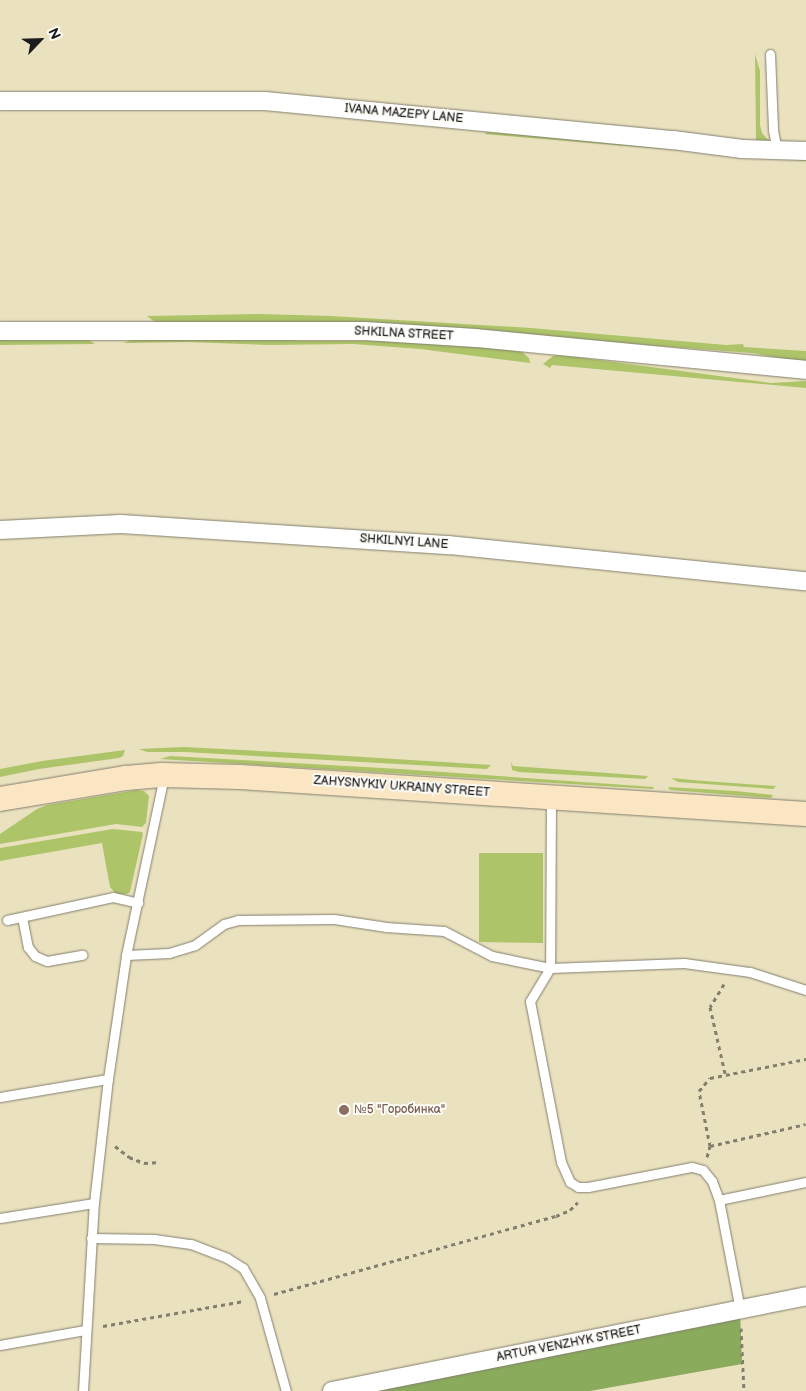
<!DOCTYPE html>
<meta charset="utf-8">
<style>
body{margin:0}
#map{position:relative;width:806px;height:1391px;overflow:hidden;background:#eae2bf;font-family:"Balsamiq Sans",sans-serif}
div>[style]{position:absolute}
.green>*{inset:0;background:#adc468}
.forest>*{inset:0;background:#8aaa5c}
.path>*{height:3px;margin-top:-1.5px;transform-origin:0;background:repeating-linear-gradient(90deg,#837f6e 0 4px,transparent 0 8px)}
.roads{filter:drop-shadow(0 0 1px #837f6e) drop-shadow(0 0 1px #837f6e)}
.lane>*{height:9px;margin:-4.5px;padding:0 4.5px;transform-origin:4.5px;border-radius:4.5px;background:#fff}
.street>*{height:18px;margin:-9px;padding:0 9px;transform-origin:9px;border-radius:9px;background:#fff}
.secondary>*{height:24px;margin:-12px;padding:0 12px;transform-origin:12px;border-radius:12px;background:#fbe6c4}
.dots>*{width:14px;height:14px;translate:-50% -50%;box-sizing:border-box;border:2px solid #fdfcf7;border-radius:50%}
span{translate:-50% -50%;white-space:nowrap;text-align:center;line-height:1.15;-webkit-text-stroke:4px #fdfcf7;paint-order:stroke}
.street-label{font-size:12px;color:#1c1c1c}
.education-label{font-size:12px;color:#785e54}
.left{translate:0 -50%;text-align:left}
.north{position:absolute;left:15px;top:15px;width:50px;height:50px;-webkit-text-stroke:4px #fdfcf7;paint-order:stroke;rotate:66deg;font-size:14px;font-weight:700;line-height:20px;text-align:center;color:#1c1c1c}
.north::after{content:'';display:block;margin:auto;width:18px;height:22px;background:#1c1c1c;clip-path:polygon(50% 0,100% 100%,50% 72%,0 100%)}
</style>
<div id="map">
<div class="green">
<div style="clip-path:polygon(755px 54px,760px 71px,760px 125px,762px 133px,769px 141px,757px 144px,753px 140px,756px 140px)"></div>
<div style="clip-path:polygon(488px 132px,806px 159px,806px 161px,484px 134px)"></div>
<div style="clip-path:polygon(260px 314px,331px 316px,531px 328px,726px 345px,743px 344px,744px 347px,806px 351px,806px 363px,752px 353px,355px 323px,155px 322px,147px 316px)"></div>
<div style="clip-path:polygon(203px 335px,299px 341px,410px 341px,492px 346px,522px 352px,529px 358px,530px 363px,420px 349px,353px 344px,270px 345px,189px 342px,123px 343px,138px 338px)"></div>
<div style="clip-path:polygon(0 337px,87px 339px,95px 344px,0 345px)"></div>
<div style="clip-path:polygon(561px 355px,771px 383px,806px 381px,806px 388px,552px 365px,550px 368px,543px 364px,553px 356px)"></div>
<div style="clip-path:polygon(184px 747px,315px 754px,491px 765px,487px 769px,185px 752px,147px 752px,139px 749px)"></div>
<div style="clip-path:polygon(125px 750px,123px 756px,119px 758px,39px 769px,0 777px,0 769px,42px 761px)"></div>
<div style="clip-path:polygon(170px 756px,400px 769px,654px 787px,653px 789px,160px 759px)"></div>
<div style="clip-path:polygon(511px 762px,513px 766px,648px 776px,645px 779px,519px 772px,512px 770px)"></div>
<div style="clip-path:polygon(671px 778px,704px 781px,776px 786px,773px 789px,678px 782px)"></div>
<div style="clip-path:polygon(668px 787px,735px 791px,773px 795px,771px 798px,670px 790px)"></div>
<div style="clip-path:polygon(137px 790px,144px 791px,149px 796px,146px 823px,142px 827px,116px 824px,0 844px,0 834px,37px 809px,47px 805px)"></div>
<div style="clip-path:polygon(113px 829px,142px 832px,143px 834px,130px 892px,127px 894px,116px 894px,110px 887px,102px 843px,0 861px,0 848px)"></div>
<div style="clip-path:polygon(479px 853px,543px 853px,543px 943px,479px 942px)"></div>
</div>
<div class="forest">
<div style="clip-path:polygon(740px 1310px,742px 1364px,590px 1391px,332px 1391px)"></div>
</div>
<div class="path">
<div style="left:724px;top:984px;width:27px;rotate:121deg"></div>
<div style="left:710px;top:1007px;width:68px;rotate:77.2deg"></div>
<div style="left:115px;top:1146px;width:18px;rotate:38deg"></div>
<div style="left:129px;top:1157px;width:16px;rotate:22deg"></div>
<div style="left:144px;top:1163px;width:16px;rotate:-4deg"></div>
<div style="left:710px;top:1146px;width:56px;rotate:-101.3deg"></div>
<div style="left:699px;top:1091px;width:17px;rotate:-50deg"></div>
<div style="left:710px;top:1078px;width:98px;rotate:-11.2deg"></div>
<div style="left:707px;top:1157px;width:11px;rotate:-75deg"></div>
<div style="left:710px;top:1146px;width:98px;rotate:-12.9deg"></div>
<div style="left:274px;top:1294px;width:293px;rotate:-15.5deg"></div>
<div style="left:556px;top:1216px;width:15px;rotate:-23deg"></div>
<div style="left:570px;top:1210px;width:11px;rotate:-45deg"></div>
<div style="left:103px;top:1326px;width:143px;rotate:-10.1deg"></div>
<div style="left:741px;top:1328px;width:63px;rotate:87.3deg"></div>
</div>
<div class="roads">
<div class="lane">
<div style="left:770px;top:54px;width:76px;rotate:87.7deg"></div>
<div style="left:773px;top:130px;width:21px;rotate:79deg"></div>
<div style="left:551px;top:798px;width:170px;rotate:90.3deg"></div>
<div style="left:550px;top:968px;width:39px;rotate:121deg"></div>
<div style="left:530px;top:1001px;width:164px;rotate:79.1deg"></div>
<div style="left:561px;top:1162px;width:22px;rotate:66deg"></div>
<div style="left:570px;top:1182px;width:9px;rotate:32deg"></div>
<div style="left:578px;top:1187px;width:10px"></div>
<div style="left:588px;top:1187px;width:106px;rotate:-10.9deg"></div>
<div style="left:692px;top:1167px;width:11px;rotate:15deg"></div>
<div style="left:703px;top:1170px;width:14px;rotate:51deg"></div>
<div style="left:712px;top:1181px;width:20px;rotate:70deg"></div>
<div style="left:719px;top:1200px;width:89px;rotate:-11.7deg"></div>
<div style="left:22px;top:917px;width:31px;rotate:79deg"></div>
<div style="left:28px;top:947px;width:11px;rotate:52deg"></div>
<div style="left:35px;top:956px;width:13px;rotate:23deg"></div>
<div style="left:47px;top:961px;width:36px;rotate:-10deg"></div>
<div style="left:7px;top:920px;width:108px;rotate:-12.2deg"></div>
<div style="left:113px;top:897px;width:26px;rotate:13deg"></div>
<div style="left:126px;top:955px;width:43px;rotate:-2.7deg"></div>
<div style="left:169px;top:953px;width:27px;rotate:-17deg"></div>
<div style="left:195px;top:945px;width:36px;rotate:-36deg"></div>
<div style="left:224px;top:924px;width:15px;rotate:-16deg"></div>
<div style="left:238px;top:920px;width:96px;rotate:-0.6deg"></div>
<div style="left:334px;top:919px;width:53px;rotate:8.7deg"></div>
<div style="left:386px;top:927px;width:58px;rotate:3.9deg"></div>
<div style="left:444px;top:931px;width:54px;rotate:27.5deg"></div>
<div style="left:492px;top:956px;width:59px;rotate:11.7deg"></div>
<div style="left:550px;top:968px;width:134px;rotate:-2.1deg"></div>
<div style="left:684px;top:963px;width:67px;rotate:7.8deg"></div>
<div style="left:750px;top:972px;width:59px;rotate:17.8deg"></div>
<div style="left:0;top:1097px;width:109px;rotate:-9.5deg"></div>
<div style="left:719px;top:1200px;width:112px;rotate:79.2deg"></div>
<div style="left:0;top:1218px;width:95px;rotate:-9.1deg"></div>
<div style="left:91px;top:1238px;width:63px;rotate:0.9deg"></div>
<div style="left:154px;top:1239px;width:37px;rotate:8deg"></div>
<div style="left:191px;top:1244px;width:39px;rotate:21deg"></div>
<div style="left:227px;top:1258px;width:19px;rotate:32deg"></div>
<div style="left:243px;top:1268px;width:34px;rotate:60deg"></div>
<div style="left:260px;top:1298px;width:97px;rotate:74.4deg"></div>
<div style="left:0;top:1345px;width:86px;rotate:-10deg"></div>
<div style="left:83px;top:1391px;width:188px;rotate:-86.7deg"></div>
<div style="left:94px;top:1203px;width:125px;rotate:-83.6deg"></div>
<div style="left:108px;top:1079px;width:125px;rotate:-81.7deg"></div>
<div style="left:126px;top:955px;width:183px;rotate:-78deg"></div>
</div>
<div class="street">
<div style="left:0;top:101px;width:265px"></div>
<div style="left:265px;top:101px;width:410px;rotate:5.5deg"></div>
<div style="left:673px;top:140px;width:70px;rotate:7.4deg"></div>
<div style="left:742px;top:149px;width:64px;rotate:1.8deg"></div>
<div style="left:0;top:331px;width:365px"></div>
<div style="left:365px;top:331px;width:111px;rotate:3.6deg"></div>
<div style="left:476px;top:338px;width:332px;rotate:5.5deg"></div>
<div style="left:0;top:530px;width:121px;rotate:-2.8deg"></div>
<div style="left:121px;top:524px;width:329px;rotate:3.7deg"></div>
<div style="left:449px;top:545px;width:359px;rotate:5.8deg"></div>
<div style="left:332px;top:1391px;width:483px;rotate:-11.3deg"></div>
</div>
<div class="secondary">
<div style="left:0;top:799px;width:128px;rotate:-9.5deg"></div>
<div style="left:126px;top:778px;width:38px;rotate:-5deg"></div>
<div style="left:164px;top:775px;width:76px;rotate:1.5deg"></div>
<div style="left:240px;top:777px;width:567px;rotate:3.74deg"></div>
</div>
</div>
<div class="dots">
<div style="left:344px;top:1110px;background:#8d6e63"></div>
</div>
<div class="street-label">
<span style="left:404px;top:114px;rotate:5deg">IVANA MAZEPY LANE</span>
<span style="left:404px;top:334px;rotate:3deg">SHKILNA STREET</span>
<span style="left:404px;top:542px;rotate:4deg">SHKILNYI LANE</span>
<span style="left:402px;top:787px;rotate:4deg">ZAHYSNYKIV UKRAINY STREET</span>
<span style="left:569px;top:1344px;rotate:-11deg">ARTUR VENZHYK STREET</span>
</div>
<div class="education-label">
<span class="left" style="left:354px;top:1110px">№5 "Горобинка"</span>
</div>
<div class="north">N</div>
</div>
